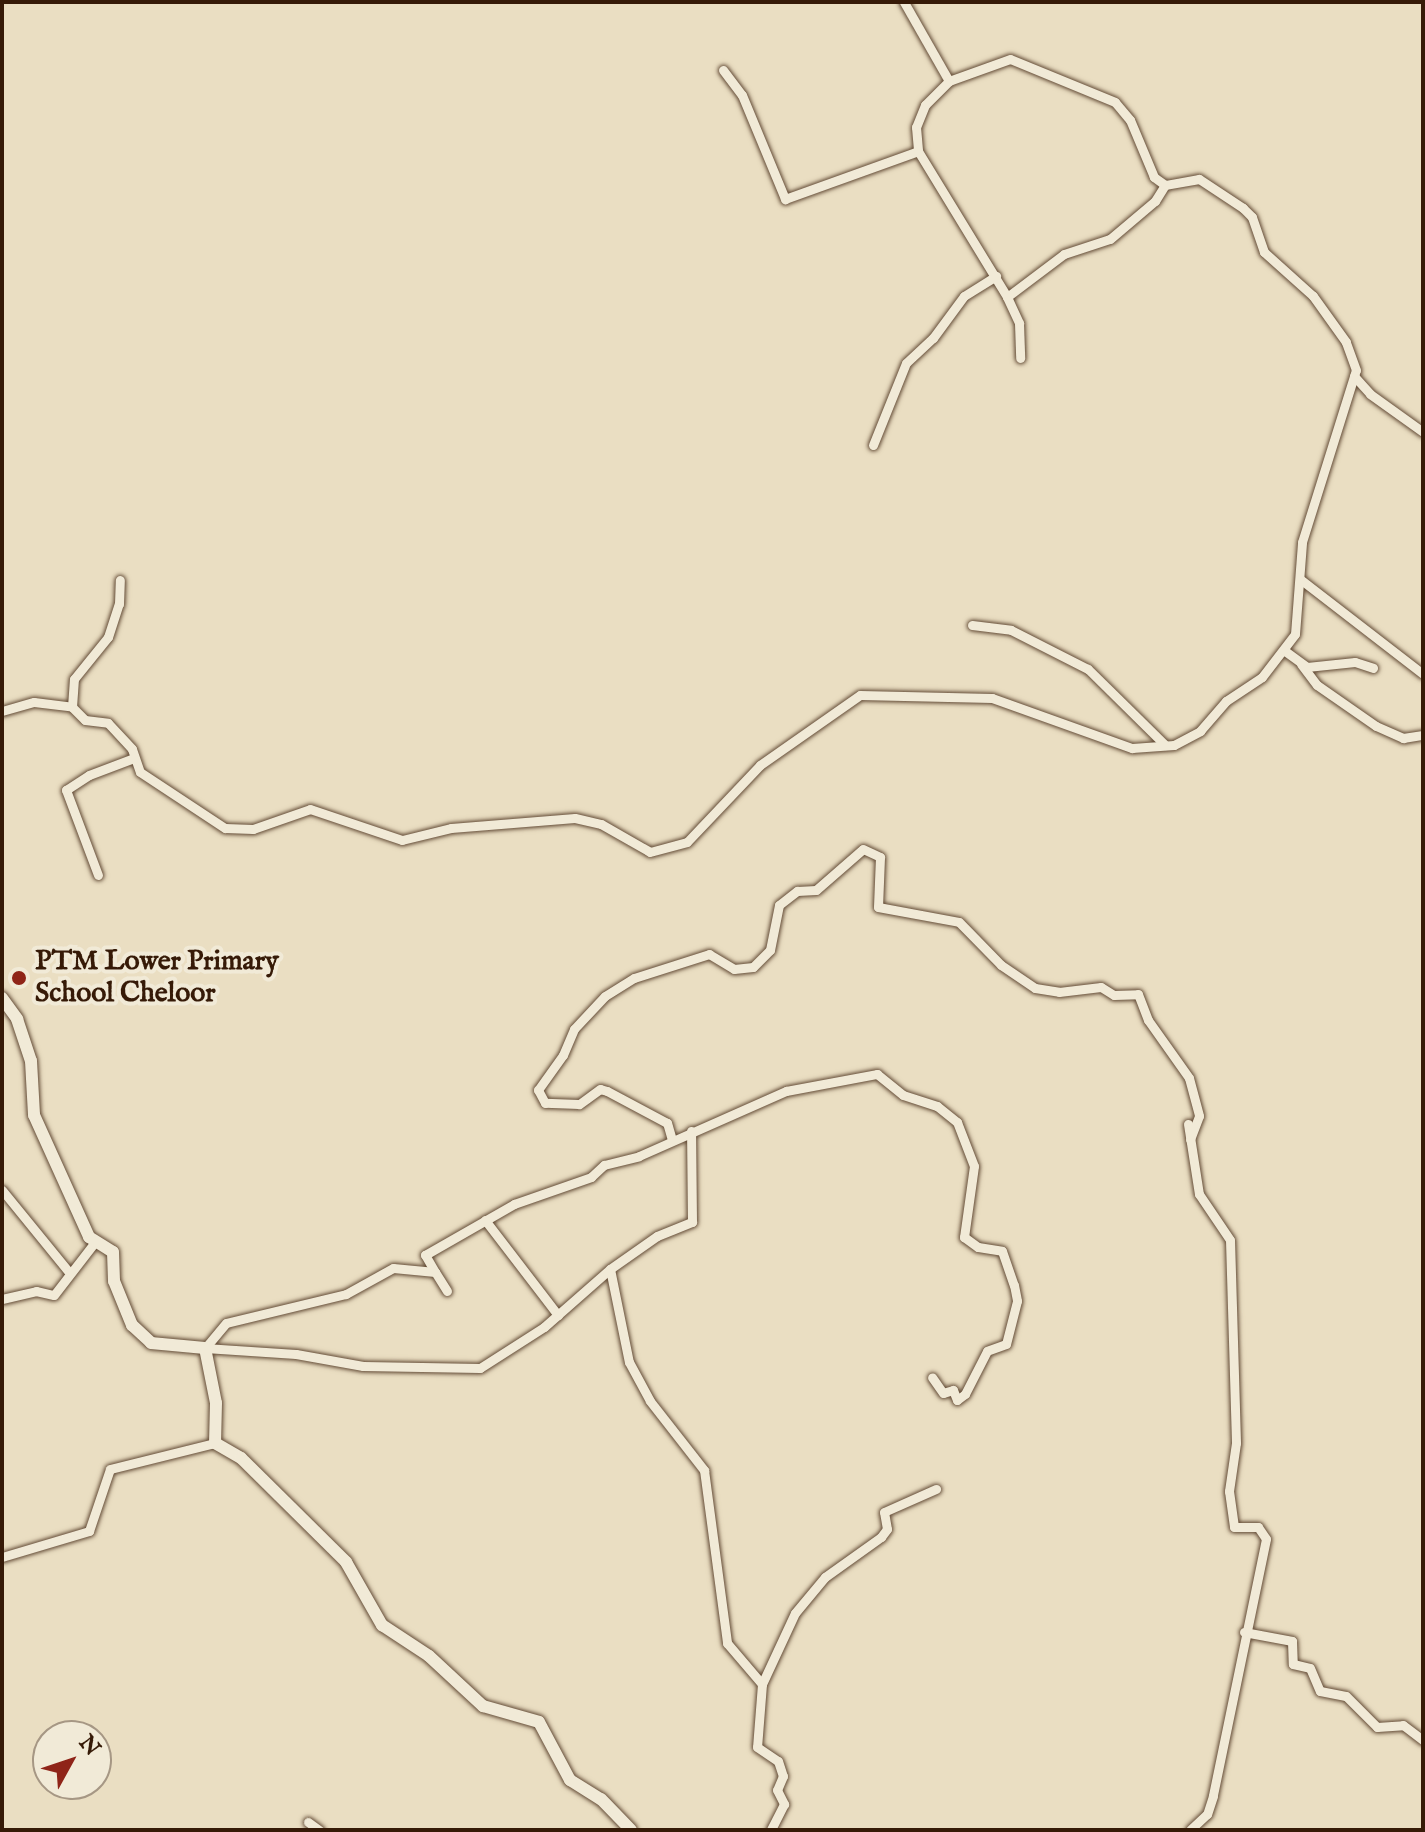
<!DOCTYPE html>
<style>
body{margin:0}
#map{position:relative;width:1425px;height:1832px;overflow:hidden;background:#eadec2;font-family:"IM FELL English",serif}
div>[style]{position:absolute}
.roads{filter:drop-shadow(0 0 2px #634b36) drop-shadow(0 0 2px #634b36)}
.minor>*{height:9px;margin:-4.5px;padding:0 4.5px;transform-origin:4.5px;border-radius:4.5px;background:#f1ead7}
.secondary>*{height:12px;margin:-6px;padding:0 6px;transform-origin:6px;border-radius:6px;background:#f1ead7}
.dots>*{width:22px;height:22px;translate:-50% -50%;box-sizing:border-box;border:4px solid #f1ead7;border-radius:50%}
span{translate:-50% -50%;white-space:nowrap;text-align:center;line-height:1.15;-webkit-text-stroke:8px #f1ead7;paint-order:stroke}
.poi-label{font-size:28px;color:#361a07;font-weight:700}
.left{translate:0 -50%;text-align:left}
.frame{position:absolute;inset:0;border:4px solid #361a07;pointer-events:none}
.north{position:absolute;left:32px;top:1720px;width:80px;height:80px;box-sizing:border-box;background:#f1ead7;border:2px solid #a69784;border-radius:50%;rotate:50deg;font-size:22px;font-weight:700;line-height:32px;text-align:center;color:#361a07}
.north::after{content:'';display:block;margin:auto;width:28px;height:36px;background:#8f2418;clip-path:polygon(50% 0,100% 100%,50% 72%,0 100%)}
</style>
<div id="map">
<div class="roads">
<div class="minor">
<div style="left:723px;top:70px;width:31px;rotate:53deg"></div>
<div style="left:742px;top:95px;width:113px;rotate:67.5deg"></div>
<div style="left:785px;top:199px;width:141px;rotate:-19.8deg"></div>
<div style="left:949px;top:81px;width:34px;rotate:135deg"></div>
<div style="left:925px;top:105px;width:24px;rotate:112deg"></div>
<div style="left:916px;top:127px;width:24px;rotate:85deg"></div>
<div style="left:918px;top:151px;width:171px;rotate:58.6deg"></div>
<div style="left:1007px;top:297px;width:29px;rotate:65deg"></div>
<div style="left:1019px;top:323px;width:35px;rotate:88deg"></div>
<div style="left:1007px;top:297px;width:71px;rotate:-37deg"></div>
<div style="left:1064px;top:254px;width:48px;rotate:-18.1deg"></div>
<div style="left:1110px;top:239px;width:59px;rotate:-40.2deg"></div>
<div style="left:1155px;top:201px;width:19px;rotate:-58deg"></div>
<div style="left:1354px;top:376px;width:24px;rotate:48deg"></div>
<div style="left:1370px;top:394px;width:65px;rotate:35.6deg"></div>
<div style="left:873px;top:445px;width:88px;rotate:-68.1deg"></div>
<div style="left:906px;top:363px;width:37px;rotate:-43deg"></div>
<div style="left:933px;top:338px;width:52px;rotate:-53.6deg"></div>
<div style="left:964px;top:296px;width:38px;rotate:-32deg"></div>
<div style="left:1300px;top:579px;width:155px;rotate:37.7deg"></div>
<div style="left:972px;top:625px;width:39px;rotate:7deg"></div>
<div style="left:1011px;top:630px;width:86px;rotate:26.9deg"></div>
<div style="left:1088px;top:669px;width:108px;rotate:44.6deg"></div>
<div style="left:1285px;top:651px;width:27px;rotate:36deg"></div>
<div style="left:1307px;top:667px;width:48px;rotate:-5.9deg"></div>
<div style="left:1355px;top:662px;width:19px;rotate:18deg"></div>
<div style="left:1301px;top:664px;width:26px;rotate:53deg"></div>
<div style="left:1317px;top:685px;width:72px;rotate:34.8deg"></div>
<div style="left:1376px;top:726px;width:30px;rotate:24deg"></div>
<div style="left:1403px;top:738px;width:20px;rotate:-9deg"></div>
<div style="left:72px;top:707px;width:28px;rotate:-86deg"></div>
<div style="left:74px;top:679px;width:54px;rotate:-51deg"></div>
<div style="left:108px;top:637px;width:35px;rotate:-72deg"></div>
<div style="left:119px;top:604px;width:24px;rotate:-88deg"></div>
<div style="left:2px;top:711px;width:33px;rotate:-16deg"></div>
<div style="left:34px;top:702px;width:38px;rotate:7deg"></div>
<div style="left:72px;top:707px;width:18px;rotate:45deg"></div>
<div style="left:85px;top:720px;width:23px;rotate:7deg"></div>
<div style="left:108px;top:723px;width:35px;rotate:47deg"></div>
<div style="left:132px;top:749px;width:24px;rotate:71deg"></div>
<div style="left:140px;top:772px;width:102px;rotate:33.4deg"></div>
<div style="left:225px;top:828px;width:28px;rotate:2deg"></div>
<div style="left:253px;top:829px;width:60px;rotate:-19.3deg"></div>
<div style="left:310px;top:809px;width:97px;rotate:18.6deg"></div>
<div style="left:402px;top:840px;width:50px;rotate:-13.8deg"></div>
<div style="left:451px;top:828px;width:124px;rotate:-4.6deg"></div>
<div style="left:575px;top:818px;width:27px;rotate:13deg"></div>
<div style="left:601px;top:824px;width:56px;rotate:29.7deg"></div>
<div style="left:650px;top:852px;width:38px;rotate:-15deg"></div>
<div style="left:687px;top:842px;width:106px;rotate:-46.5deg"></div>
<div style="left:760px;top:765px;width:122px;rotate:-35deg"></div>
<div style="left:860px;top:695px;width:132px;rotate:1.3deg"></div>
<div style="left:992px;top:698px;width:149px;rotate:19.7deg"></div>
<div style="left:1132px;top:748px;width:42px;rotate:-4.1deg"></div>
<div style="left:1174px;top:745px;width:30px;rotate:-28deg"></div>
<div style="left:1200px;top:731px;width:40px;rotate:-49deg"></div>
<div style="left:1226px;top:701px;width:43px;rotate:-33.7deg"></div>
<div style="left:1262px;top:677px;width:54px;rotate:-52.5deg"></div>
<div style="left:1295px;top:634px;width:92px;rotate:-85.6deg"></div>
<div style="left:1302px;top:542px;width:180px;rotate:-72.6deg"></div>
<div style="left:1356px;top:370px;width:30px;rotate:-110deg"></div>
<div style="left:1346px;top:342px;width:57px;rotate:-125.7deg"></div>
<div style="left:1313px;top:296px;width:66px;rotate:-138.1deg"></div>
<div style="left:1264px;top:252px;width:37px;rotate:-109deg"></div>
<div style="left:1252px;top:217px;width:13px;rotate:-135deg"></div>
<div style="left:1243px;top:208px;width:53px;rotate:-146.6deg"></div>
<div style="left:1199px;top:179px;width:35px;rotate:170deg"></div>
<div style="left:1165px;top:185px;width:14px;rotate:-144deg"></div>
<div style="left:1154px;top:177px;width:62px;rotate:-112.8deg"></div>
<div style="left:1130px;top:120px;width:23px;rotate:-130deg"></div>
<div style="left:1115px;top:102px;width:113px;rotate:-157.7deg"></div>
<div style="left:1010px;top:59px;width:65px;rotate:160.2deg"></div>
<div style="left:949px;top:81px;width:91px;rotate:-119.7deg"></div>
<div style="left:98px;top:875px;width:91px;rotate:-110.6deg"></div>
<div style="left:66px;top:790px;width:27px;rotate:-33deg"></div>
<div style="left:89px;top:775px;width:48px;rotate:-20.7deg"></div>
<div style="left:1188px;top:1124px;width:71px;rotate:81.1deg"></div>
<div style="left:1199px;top:1194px;width:55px;rotate:56deg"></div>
<div style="left:1230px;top:1240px;width:203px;rotate:88.3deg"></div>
<div style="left:1236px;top:1443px;width:49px;rotate:98.3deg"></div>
<div style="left:1229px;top:1491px;width:36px;rotate:82deg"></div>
<div style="left:1234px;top:1527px;width:24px"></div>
<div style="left:1258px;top:1527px;width:14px;rotate:56deg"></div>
<div style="left:1266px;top:1539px;width:262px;rotate:101.7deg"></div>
<div style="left:1213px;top:1796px;width:19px;rotate:108deg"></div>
<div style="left:1207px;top:1814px;width:23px;rotate:137deg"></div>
<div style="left:672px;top:1140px;width:18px;rotate:-106deg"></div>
<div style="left:667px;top:1123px;width:68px;rotate:-151.9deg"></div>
<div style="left:607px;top:1091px;width:7px;rotate:-164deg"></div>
<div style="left:600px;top:1089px;width:26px;rotate:144deg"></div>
<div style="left:579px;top:1104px;width:34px;rotate:-178deg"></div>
<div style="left:545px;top:1103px;width:15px;rotate:-118deg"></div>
<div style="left:538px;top:1090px;width:43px;rotate:-54.5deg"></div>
<div style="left:563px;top:1055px;width:28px;rotate:-67deg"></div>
<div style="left:574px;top:1029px;width:45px;rotate:-46.8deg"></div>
<div style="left:605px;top:996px;width:34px;rotate:-32deg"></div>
<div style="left:634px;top:978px;width:79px;rotate:-17.7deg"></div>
<div style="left:709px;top:954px;width:29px;rotate:31deg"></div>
<div style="left:734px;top:969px;width:19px;rotate:-6deg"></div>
<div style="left:753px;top:967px;width:24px;rotate:-45deg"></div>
<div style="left:770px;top:950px;width:46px;rotate:-78.7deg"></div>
<div style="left:779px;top:905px;width:23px;rotate:-38deg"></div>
<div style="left:797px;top:891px;width:19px;rotate:-3deg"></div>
<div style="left:816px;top:890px;width:62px;rotate:-41.1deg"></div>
<div style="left:863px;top:849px;width:19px;rotate:25deg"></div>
<div style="left:880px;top:857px;width:50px;rotate:92.3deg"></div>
<div style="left:878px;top:907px;width:82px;rotate:10.5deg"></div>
<div style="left:959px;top:922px;width:60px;rotate:45.7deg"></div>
<div style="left:1001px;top:965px;width:41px;rotate:34.1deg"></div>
<div style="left:1035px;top:988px;width:24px;rotate:9deg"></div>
<div style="left:1059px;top:992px;width:42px;rotate:-6.8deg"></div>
<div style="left:1101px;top:987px;width:15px;rotate:32deg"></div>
<div style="left:1114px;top:995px;width:24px;rotate:-2deg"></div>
<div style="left:1138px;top:994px;width:28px;rotate:69deg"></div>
<div style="left:1148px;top:1020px;width:71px;rotate:54.7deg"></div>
<div style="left:1189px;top:1078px;width:39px;rotate:75deg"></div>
<div style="left:1199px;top:1116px;width:25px;rotate:111deg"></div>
<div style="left:2px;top:1190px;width:104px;rotate:50.8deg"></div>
<div style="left:485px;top:1220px;width:120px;rotate:52.5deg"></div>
<div style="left:610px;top:1269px;width:57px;rotate:-35.1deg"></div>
<div style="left:657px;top:1236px;width:38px;rotate:-22deg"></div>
<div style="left:692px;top:1222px;width:91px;rotate:-90.6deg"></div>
<div style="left:435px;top:1272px;width:20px;rotate:-120deg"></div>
<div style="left:425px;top:1255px;width:103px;rotate:-29.8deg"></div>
<div style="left:514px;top:1204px;width:82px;rotate:-19.3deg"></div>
<div style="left:591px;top:1177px;width:18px;rotate:-43deg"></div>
<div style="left:604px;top:1165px;width:36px;rotate:-14deg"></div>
<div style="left:639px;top:1156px;width:161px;rotate:-23.9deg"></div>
<div style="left:786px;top:1091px;width:93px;rotate:-10.6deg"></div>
<div style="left:877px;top:1074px;width:33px;rotate:39deg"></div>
<div style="left:903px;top:1095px;width:36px;rotate:18deg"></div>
<div style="left:937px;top:1106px;width:26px;rotate:39deg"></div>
<div style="left:957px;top:1122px;width:47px;rotate:68.9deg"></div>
<div style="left:974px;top:1166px;width:72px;rotate:98deg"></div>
<div style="left:964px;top:1237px;width:17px;rotate:36deg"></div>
<div style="left:978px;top:1247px;width:24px;rotate:9deg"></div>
<div style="left:1002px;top:1251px;width:36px;rotate:71deg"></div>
<div style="left:1014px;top:1285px;width:16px;rotate:79deg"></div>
<div style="left:1017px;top:1301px;width:44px;rotate:104.3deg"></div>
<div style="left:1006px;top:1344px;width:20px;rotate:160deg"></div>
<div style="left:987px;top:1351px;width:48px;rotate:117.1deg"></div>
<div style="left:965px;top:1394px;width:10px;rotate:143deg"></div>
<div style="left:957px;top:1400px;width:11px;rotate:-112deg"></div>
<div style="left:953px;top:1390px;width:10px;rotate:163deg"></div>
<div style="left:943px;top:1393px;width:19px;rotate:-125deg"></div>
<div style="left:447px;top:1291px;width:22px;rotate:-122deg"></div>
<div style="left:435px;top:1272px;width:42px;rotate:-174.6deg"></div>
<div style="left:393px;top:1268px;width:54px;rotate:151deg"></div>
<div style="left:346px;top:1294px;width:123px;rotate:166.4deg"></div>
<div style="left:226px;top:1323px;width:33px;rotate:130deg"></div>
<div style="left:205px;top:1348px;width:91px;rotate:3.8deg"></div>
<div style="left:296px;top:1354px;width:68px;rotate:10.2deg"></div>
<div style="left:363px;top:1366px;width:117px;rotate:1deg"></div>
<div style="left:480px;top:1368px;width:76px;rotate:-32.6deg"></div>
<div style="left:544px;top:1327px;width:88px;rotate:-41.3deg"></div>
<div style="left:610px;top:1269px;width:95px;rotate:78.5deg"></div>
<div style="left:629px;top:1362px;width:44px;rotate:61.7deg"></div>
<div style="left:650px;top:1401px;width:88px;rotate:52deg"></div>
<div style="left:704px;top:1470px;width:175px;rotate:82.4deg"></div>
<div style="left:727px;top:1643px;width:54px;rotate:49.5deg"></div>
<div style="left:762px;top:1684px;width:63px;rotate:94.5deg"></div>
<div style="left:757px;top:1747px;width:25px;rotate:34deg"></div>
<div style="left:778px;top:1761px;width:16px;rotate:72deg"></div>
<div style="left:783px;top:1776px;width:15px;rotate:113deg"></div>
<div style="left:777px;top:1790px;width:16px;rotate:63deg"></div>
<div style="left:784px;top:1804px;width:29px;rotate:117deg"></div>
<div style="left:2px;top:1299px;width:35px;rotate:-13deg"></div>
<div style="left:36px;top:1291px;width:18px;rotate:13deg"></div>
<div style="left:54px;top:1295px;width:67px;rotate:-52.3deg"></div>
<div style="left:2px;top:1557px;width:91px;rotate:-16.6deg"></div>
<div style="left:89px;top:1531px;width:65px;rotate:-71.3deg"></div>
<div style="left:110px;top:1469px;width:108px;rotate:-13.9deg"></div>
<div style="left:1244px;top:1632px;width:49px;rotate:10.6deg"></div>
<div style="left:1292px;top:1641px;width:23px;rotate:88deg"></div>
<div style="left:1293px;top:1664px;width:17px;rotate:13deg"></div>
<div style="left:1310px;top:1668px;width:25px;rotate:67deg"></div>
<div style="left:1320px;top:1691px;width:26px;rotate:11deg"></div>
<div style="left:1346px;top:1696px;width:44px;rotate:45deg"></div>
<div style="left:1377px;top:1727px;width:26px;rotate:-4deg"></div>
<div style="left:1403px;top:1725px;width:25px;rotate:37deg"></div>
<div style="left:762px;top:1684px;width:78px;rotate:-65.1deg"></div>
<div style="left:795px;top:1613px;width:47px;rotate:-50.2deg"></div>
<div style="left:825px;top:1577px;width:69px;rotate:-35.5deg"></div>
<div style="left:881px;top:1537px;width:10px;rotate:-53deg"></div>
<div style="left:887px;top:1529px;width:17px;rotate:-100deg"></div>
<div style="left:884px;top:1512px;width:57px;rotate:-23.9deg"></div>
<div style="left:308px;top:1822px;width:14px;rotate:36deg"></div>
</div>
<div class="secondary">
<div style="left:2px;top:998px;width:26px;rotate:54deg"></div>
<div style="left:17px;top:1019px;width:44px;rotate:71.6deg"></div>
<div style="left:31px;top:1061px;width:54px;rotate:86.8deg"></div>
<div style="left:34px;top:1115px;width:134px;rotate:65.7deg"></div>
<div style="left:89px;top:1237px;width:28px;rotate:32deg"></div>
<div style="left:113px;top:1252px;width:29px;rotate:88deg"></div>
<div style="left:114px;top:1281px;width:48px;rotate:67.8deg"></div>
<div style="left:132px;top:1325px;width:26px;rotate:43deg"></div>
<div style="left:151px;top:1343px;width:54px;rotate:5.3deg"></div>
<div style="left:205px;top:1348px;width:56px;rotate:78.7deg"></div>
<div style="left:216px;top:1403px;width:40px;rotate:91.4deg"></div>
<div style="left:215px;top:1443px;width:30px;rotate:30deg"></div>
<div style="left:241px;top:1458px;width:148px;rotate:44.7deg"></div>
<div style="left:346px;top:1562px;width:73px;rotate:60.3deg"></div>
<div style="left:382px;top:1625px;width:56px;rotate:33.4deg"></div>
<div style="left:429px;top:1656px;width:74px;rotate:42.8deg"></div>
<div style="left:483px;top:1706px;width:58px;rotate:15.9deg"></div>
<div style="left:539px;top:1722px;width:66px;rotate:61.9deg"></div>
<div style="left:570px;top:1780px;width:36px;rotate:32deg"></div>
<div style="left:601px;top:1799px;width:43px;rotate:45.9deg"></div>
</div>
</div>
<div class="dots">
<div style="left:19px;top:978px;background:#8f2418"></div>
</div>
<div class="poi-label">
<span class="left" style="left:35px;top:978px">PTM Lower Primary<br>School Cheloor</span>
</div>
<div class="frame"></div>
<div class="north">N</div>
</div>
